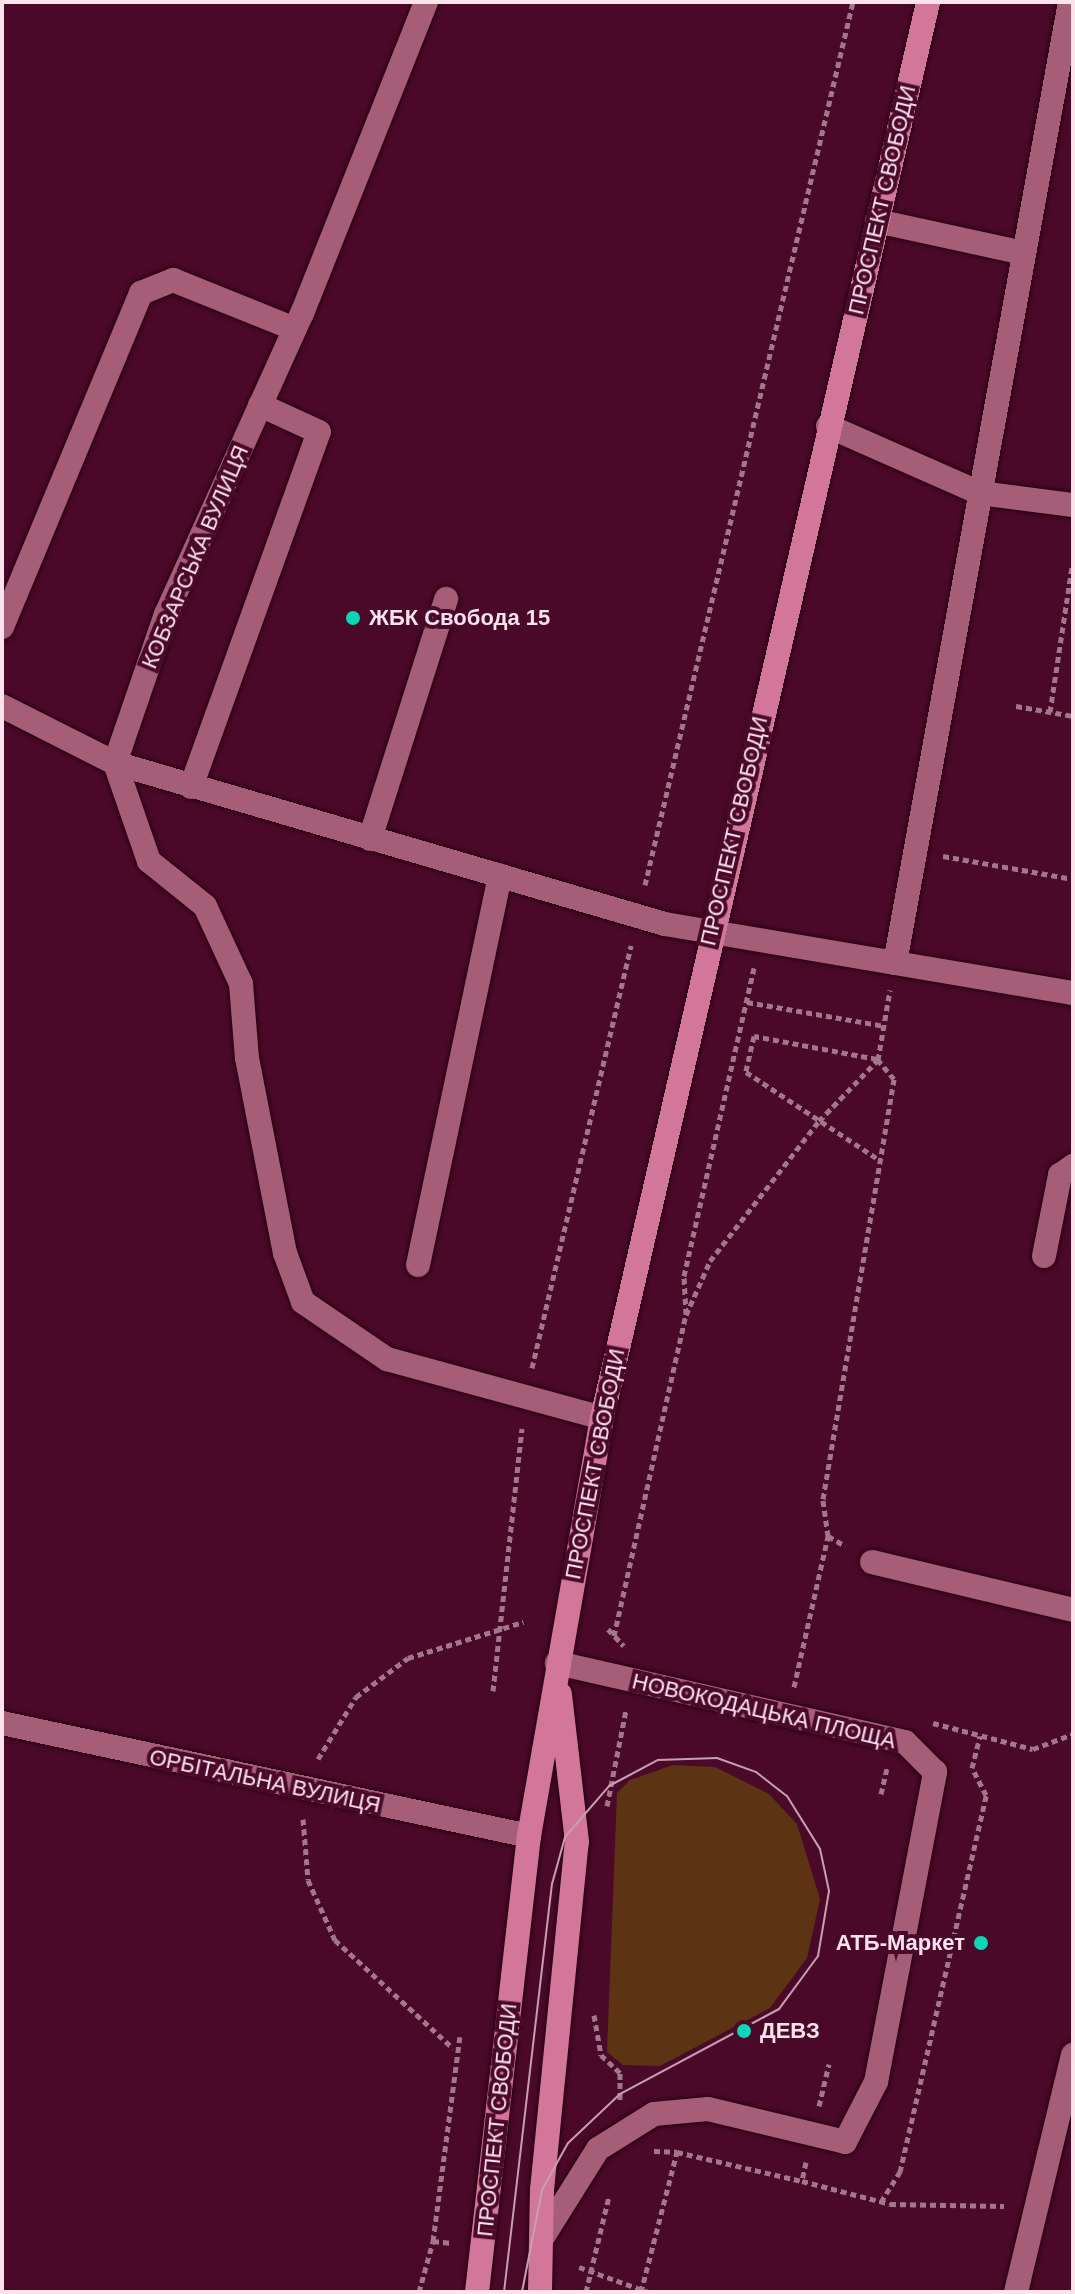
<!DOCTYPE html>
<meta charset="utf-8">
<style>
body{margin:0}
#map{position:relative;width:1075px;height:2294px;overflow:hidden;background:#4a0929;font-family:Helvetica,sans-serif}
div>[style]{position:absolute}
.green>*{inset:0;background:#5c3413}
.path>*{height:5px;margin-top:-2.5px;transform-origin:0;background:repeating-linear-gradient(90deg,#a3768a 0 6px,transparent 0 10px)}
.roads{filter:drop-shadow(0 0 2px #280011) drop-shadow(0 0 2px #280011)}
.minor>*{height:24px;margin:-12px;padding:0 12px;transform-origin:12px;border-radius:12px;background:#a55d78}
.major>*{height:24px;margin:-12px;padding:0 12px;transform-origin:12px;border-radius:12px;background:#d2779a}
.tram>*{height:2px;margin:-1px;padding:0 1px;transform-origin:1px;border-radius:1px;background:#c6a0af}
.dots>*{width:22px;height:22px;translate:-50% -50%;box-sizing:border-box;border:4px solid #4a0929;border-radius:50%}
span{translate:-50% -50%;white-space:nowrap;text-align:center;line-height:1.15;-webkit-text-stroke:8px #4a0929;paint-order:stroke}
.street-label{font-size:22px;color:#fde3eb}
.poi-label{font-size:22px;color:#fde3eb;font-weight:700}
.left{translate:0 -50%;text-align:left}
.right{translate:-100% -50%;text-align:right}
.frame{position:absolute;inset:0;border:4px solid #fde3eb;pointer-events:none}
</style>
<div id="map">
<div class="green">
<div style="clip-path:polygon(673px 1765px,715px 1767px,769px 1794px,797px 1824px,820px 1899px,807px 1958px,770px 2008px,660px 2066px,623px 2065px,607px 2052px,617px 1793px,630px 1780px)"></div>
</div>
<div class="path">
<div style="left:1016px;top:706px;width:58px;rotate:10deg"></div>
<div style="left:1050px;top:712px;width:147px;rotate:-81.4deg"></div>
<div style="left:943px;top:856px;width:132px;rotate:10deg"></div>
<div style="left:645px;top:885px;width:907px;rotate:-76.75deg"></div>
<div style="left:747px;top:1002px;width:139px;rotate:9.9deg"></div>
<div style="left:877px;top:1059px;width:125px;rotate:-169.4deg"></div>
<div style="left:754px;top:1036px;width:37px;rotate:103deg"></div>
<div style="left:746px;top:1072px;width:158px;rotate:33.4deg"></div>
<div style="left:686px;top:1314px;width:38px;rotate:-93deg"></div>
<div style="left:684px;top:1276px;width:316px;rotate:-77.2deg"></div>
<div style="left:532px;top:1368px;width:434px;rotate:-76.8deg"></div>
<div style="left:828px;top:1536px;width:37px;rotate:-98deg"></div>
<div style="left:823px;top:1499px;width:426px;rotate:-80.4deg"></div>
<div style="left:894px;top:1079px;width:25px;rotate:-130deg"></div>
<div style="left:878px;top:1060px;width:71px;rotate:-80.3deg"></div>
<div style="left:608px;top:1629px;width:23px;rotate:47deg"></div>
<div style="left:614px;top:1636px;width:329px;rotate:-77.4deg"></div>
<div style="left:686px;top:1315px;width:59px;rotate:-66deg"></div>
<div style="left:710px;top:1261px;width:177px;rotate:-52.1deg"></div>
<div style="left:819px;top:1121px;width:85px;rotate:-46deg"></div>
<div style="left:794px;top:1687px;width:155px;rotate:-77.3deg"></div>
<div style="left:828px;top:1536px;width:20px;rotate:30deg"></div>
<div style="left:493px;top:1691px;width:264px;rotate:-83.7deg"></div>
<div style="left:933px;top:1723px;width:103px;rotate:14.6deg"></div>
<div style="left:1033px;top:1749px;width:43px;rotate:-20.6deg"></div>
<div style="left:318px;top:1759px;width:73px;rotate:-58.5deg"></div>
<div style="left:356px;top:1697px;width:65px;rotate:-36.9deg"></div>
<div style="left:408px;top:1658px;width:121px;rotate:-17.4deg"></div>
<div style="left:881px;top:1794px;width:27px;rotate:-77deg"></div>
<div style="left:607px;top:1806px;width:98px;rotate:-78.8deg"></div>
<div style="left:303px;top:1819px;width:61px;rotate:85.3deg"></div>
<div style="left:308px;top:1880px;width:66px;rotate:65.8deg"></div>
<div style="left:335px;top:1940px;width:160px;rotate:42.5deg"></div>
<div style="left:594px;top:2015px;width:41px;rotate:80.1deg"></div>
<div style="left:601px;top:2055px;width:26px;rotate:43deg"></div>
<div style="left:620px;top:2073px;width:27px;rotate:90deg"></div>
<div style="left:819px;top:2106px;width:43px;rotate:-76.6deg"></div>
<div style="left:654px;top:2151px;width:23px;rotate:2deg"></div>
<div style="left:806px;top:2162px;width:19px;rotate:102deg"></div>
<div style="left:802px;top:2181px;width:91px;rotate:14.6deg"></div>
<div style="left:890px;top:2204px;width:114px;rotate:1deg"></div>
<div style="left:881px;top:2202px;width:36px;rotate:-58deg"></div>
<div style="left:900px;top:2172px;width:387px;rotate:-77.1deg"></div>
<div style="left:986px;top:1795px;width:30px;rotate:-117deg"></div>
<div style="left:972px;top:1768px;width:33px;rotate:-76deg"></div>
<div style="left:433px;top:2241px;width:19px;rotate:6deg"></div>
<div style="left:579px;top:2267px;width:73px;rotate:19.9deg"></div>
<div style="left:419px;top:2292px;width:53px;rotate:-74.6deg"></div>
<div style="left:433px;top:2241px;width:206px;rotate:-82.5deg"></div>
<div style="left:586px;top:2292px;width:99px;rotate:-76.5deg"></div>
<div style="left:641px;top:2292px;width:145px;rotate:-75.6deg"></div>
<div style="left:677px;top:2152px;width:128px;rotate:13.1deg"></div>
</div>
<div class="roads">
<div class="minor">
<div style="left:426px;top:2px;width:335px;rotate:111.7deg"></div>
<div style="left:302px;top:313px;width:330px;rotate:114.3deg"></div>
<div style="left:166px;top:614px;width:157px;rotate:108.9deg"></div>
<div style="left:115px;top:763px;width:573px;rotate:16.32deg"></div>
<div style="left:665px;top:924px;width:414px;rotate:9.6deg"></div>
<div style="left:877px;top:221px;width:150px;rotate:12.3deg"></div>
<div style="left:828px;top:426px;width:166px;rotate:23.8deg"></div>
<div style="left:980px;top:493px;width:94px;rotate:7.4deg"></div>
<div style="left:2px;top:627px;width:362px;rotate:-67.4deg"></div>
<div style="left:141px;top:293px;width:35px;rotate:-22deg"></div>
<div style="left:173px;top:280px;width:131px;rotate:21.9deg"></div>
<div style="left:2px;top:706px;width:127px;rotate:26.8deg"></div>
<div style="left:115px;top:763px;width:104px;rotate:70.9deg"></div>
<div style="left:149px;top:861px;width:72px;rotate:38.8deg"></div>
<div style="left:205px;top:906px;width:86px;rotate:65.2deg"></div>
<div style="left:241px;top:984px;width:74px;rotate:85.4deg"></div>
<div style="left:247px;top:1058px;width:199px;rotate:79deg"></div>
<div style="left:285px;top:1253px;width:52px;rotate:69.8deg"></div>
<div style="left:303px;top:1302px;width:102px;rotate:34.2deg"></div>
<div style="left:387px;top:1359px;width:223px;rotate:15.3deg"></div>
<div style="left:191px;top:787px;width:377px;rotate:-70.2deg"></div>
<div style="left:319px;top:432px;width:65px;rotate:-155.4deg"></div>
<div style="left:370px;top:839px;width:252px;rotate:-72.4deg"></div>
<div style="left:895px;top:963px;width:977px;rotate:-79.68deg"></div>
<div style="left:1044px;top:1256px;width:83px;rotate:-78.8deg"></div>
<div style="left:1060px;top:1175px;width:16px;rotate:-35deg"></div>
<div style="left:418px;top:1265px;width:398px;rotate:-78.1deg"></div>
<div style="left:872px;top:1562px;width:207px;rotate:13.4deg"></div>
<div style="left:2px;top:1723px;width:539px;rotate:12.1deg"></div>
<div style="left:544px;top:2235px;width:102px;rotate:-57.9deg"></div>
<div style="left:598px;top:2149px;width:66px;rotate:-32deg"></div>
<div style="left:654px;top:2114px;width:54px;rotate:-5.3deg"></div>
<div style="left:708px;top:2109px;width:141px;rotate:13.5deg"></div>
<div style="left:845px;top:2142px;width:68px;rotate:-62.7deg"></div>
<div style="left:876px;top:2082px;width:316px;rotate:-79.2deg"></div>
<div style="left:935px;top:1772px;width:42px;rotate:-135deg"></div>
<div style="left:905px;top:1742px;width:357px;rotate:-167.2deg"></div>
<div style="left:1016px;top:2292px;width:244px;rotate:-76.5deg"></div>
</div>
<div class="major">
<div style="left:477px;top:2292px;width:459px;rotate:-83.5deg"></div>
<div style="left:529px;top:1836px;width:424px;rotate:-80.1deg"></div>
<div style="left:602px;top:1418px;width:1453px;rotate:-77.03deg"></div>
<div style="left:540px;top:2292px;width:102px;rotate:-88.9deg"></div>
<div style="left:542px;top:2190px;width:350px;rotate:-84.3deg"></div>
<div style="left:577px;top:1842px;width:149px;rotate:-96.6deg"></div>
</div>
</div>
<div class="tram">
<div style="left:504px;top:2292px;width:411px;rotate:-83.3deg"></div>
<div style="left:552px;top:1884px;width:49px;rotate:-74.5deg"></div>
<div style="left:565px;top:1837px;width:67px;rotate:-49.2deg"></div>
<div style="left:609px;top:1786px;width:55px;rotate:-28deg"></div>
<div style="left:658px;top:1760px;width:59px;rotate:-1.9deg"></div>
<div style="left:717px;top:1758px;width:41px;rotate:19.7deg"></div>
<div style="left:756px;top:1772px;width:39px;rotate:38deg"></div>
<div style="left:787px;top:1796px;width:62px;rotate:58.1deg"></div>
<div style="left:820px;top:1849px;width:43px;rotate:77.9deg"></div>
<div style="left:829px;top:1891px;width:66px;rotate:99.6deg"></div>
<div style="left:818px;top:1956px;width:66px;rotate:126.3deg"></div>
<div style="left:779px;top:2009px;width:180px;rotate:151.9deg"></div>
<div style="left:620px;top:2094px;width:71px;rotate:136.7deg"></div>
<div style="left:568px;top:2143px;width:54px;rotate:119deg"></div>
<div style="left:542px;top:2190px;width:104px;rotate:101.1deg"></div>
</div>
<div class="dots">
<div style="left:353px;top:618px;background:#0cd5b5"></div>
<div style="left:981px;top:1943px;background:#0cd5b5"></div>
<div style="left:744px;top:2031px;background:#0cd5b5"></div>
</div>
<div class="street-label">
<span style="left:882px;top:200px;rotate:-77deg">ПРОСПЕКТ СВОБОДИ</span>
<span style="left:195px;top:557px;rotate:-67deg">КОБЗАРСЬКА ВУЛИЦЯ</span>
<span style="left:734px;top:831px;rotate:-77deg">ПРОСПЕКТ СВОБОДИ</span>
<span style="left:595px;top:1464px;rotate:-79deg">ПРОСПЕКТ СВОБОДИ</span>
<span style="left:764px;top:1711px;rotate:13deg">НОВОКОДАЦЬКА ПЛОЩА</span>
<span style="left:265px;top:1781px;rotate:12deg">ОРБІТАЛЬНА ВУЛИЦЯ</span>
<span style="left:497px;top:2120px;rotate:-84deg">ПРОСПЕКТ СВОБОДИ</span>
</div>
<div class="poi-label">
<span class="left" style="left:369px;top:618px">ЖБК Свобода 15</span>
<span class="right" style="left:965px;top:1943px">АТБ-Маркет</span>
<span class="left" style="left:760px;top:2031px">ДЕВЗ</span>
</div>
<div class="frame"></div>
</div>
